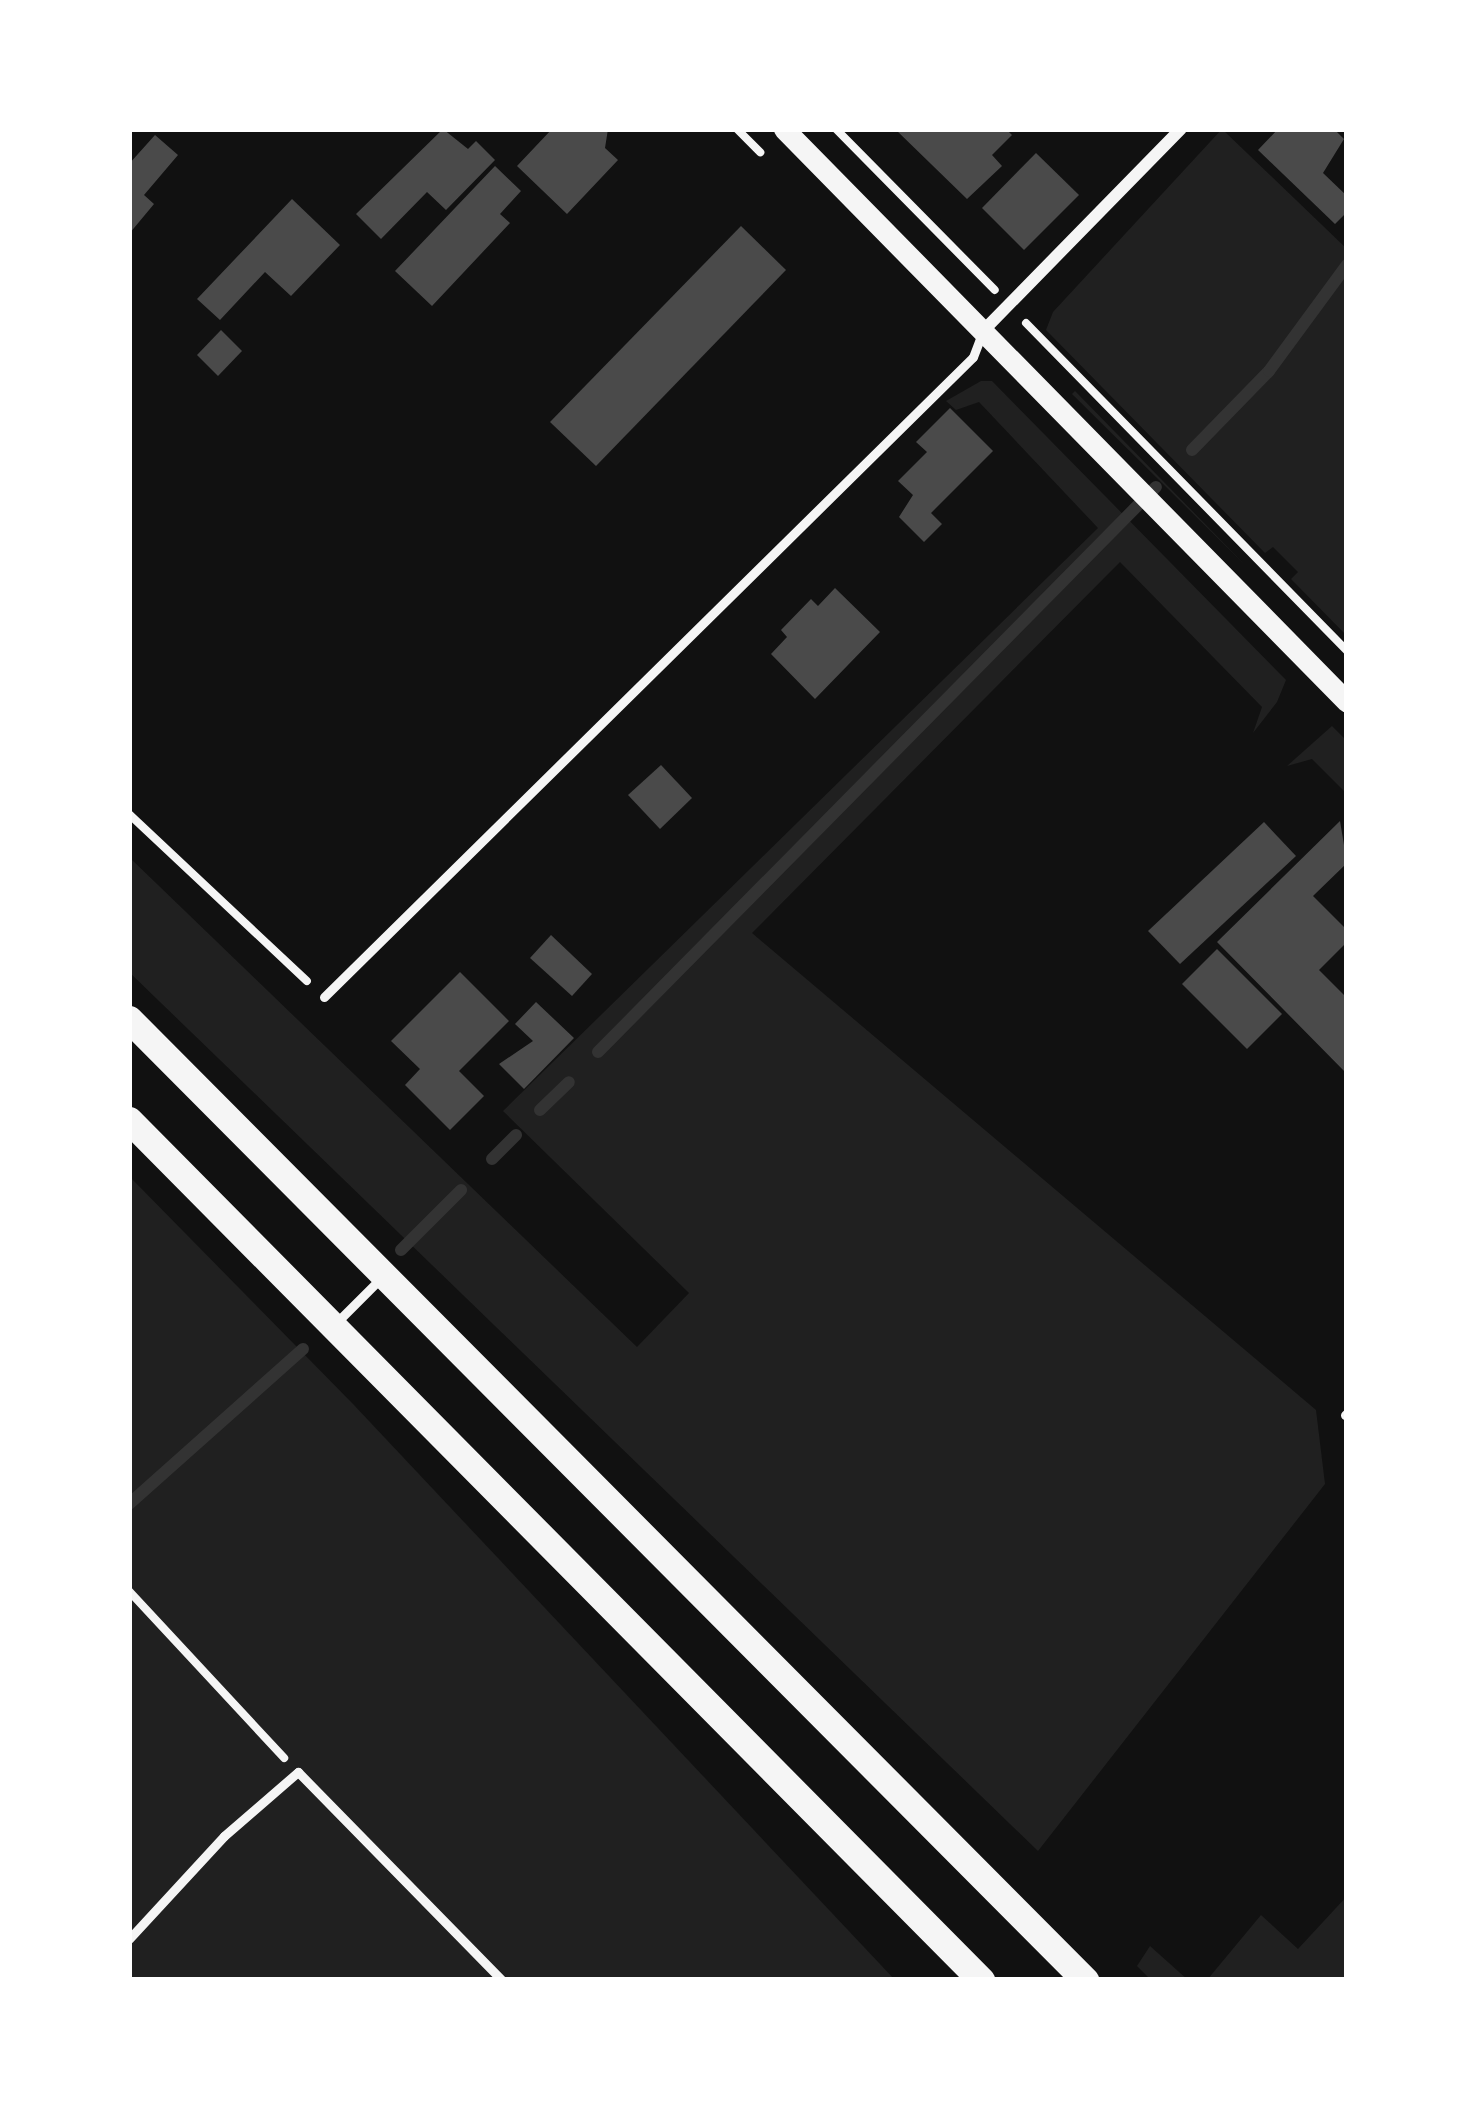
<!DOCTYPE html>
<style>
body{margin:0}
#map{position:relative;width:1476px;height:2109px;overflow:hidden;background:#111;font-family:Signika,sans-serif}
div>[style]{position:absolute}
.green>*{inset:0;background:#202020}
.stream>*{height:12px;margin:-6px;padding:0 6px;transform-origin:6px;border-radius:6px;background:#333}
.building>*{inset:0;background:#4a4a4a}
.path>*{height:8px;margin:-4px;padding:0 4px;transform-origin:4px;border-radius:4px;background:#f5f5f5}
.service>*{height:9px;margin:-4.5px;padding:0 4.5px;transform-origin:4.5px;border-radius:4.5px;background:#f5f5f5}
.minor>*{height:12px;margin:-6px;padding:0 6px;transform-origin:6px;border-radius:6px;background:#f5f5f5}
.tertiary>*{height:21px;margin:-10.5px;padding:0 10.5px;transform-origin:10.5px;border-radius:10.5px;background:#f5f5f5}
.primary>*{height:27px;margin:-13.5px;padding:0 13.5px;transform-origin:13.5px;border-radius:13.5px;background:#f5f5f5}
span{translate:-50% -50%;white-space:nowrap;text-align:center;line-height:1.15;-webkit-text-stroke:9px #fff;paint-order:stroke}
.frame{position:absolute;inset:0;border:132px solid #fff;pointer-events:none}
</style>
<div id="map">
<div class="green">
<div style="clip-path:polygon(1222px 129px,1347px 249px,1347px 636px,1291px 579px,1298px 572px,1273px 547px,1265px 553px,1046px 330px,1053px 312px)"></div>
<div style="clip-path:polygon(981px 381px,992px 381px,1286px 680px,1277px 702px,1253px 733px,1262px 707px,1120px 562px,752px 933px,1316px 1410px,1325px 1484px,1038px 1851px,129px 972px,129px 857px,637px 1347px,689px 1293px,503px 1111px,1098px 528px,979px 402px,956px 410px,946px 401px)"></div>
<div style="clip-path:polygon(1075px 391px,1246px 566px,1072px 394px)"></div>
<div style="clip-path:polygon(1332px 726px,1347px 741px,1347px 794px,1312px 759px,1287px 766px)"></div>
<div style="clip-path:polygon(129px 1176px,353px 1404px,895px 1980px,129px 1980px)"></div>
<div style="clip-path:polygon(1347px 1896px,1347px 1980px,1207px 1980px,1261px 1915px,1298px 1949px)"></div>
<div style="clip-path:polygon(1150px 1946px,1188px 1980px,1151px 1980px,1137px 1966px)"></div>
</div>
<div class="stream">
<div style="left:1192px;top:450px;width:110px;rotate:-45.7deg"></div>
<div style="left:1269px;top:371px;width:132px;rotate:-53.7deg"></div>
<div style="left:598px;top:1052px;width:794px;rotate:-45.36deg"></div>
<div style="left:540px;top:1110px;width:40px;rotate:-44deg"></div>
<div style="left:492px;top:1159px;width:34px;rotate:-45deg"></div>
<div style="left:401px;top:1250px;width:85px;rotate:-45deg"></div>
<div style="left:129px;top:1504px;width:233px;rotate:-41.7deg"></div>
</div>
<div class="building">
<div style="clip-path:polygon(443px 129px,468px 149px,476px 141px,495px 160px,446px 210px,427px 192px,381px 239px,356px 214px)"></div>
<div style="clip-path:polygon(552px 129px,608px 129px,605px 148px,618px 160px,567px 214px,517px 166px)"></div>
<div style="clip-path:polygon(895px 129px,1006px 129px,1012px 135px,992px 155px,1002px 166px,967px 199px)"></div>
<div style="clip-path:polygon(1278px 129px,1334px 129px,1344px 139px,1323px 173px,1347px 196px,1347px 212px,1335px 224px,1258px 150px)"></div>
<div style="clip-path:polygon(155px 135px,178px 155px,144px 195px,154px 204px,129px 234px,129px 164px)"></div>
<div style="clip-path:polygon(1036px 153px,1079px 195px,1024px 250px,982px 208px)"></div>
<div style="clip-path:polygon(495px 166px,521px 191px,500px 214px,510px 223px,432px 306px,395px 271px)"></div>
<div style="clip-path:polygon(292px 199px,340px 245px,291px 296px,265px 272px,220px 320px,197px 299px)"></div>
<div style="clip-path:polygon(741px 226px,786px 270px,596px 466px,550px 422px)"></div>
<div style="clip-path:polygon(221px 330px,242px 351px,218px 376px,197px 355px)"></div>
<div style="clip-path:polygon(950px 408px,993px 451px,931px 513px,942px 524px,924px 542px,899px 517px,913px 495px,898px 481px,927px 452px,916px 442px)"></div>
<div style="clip-path:polygon(835px 588px,880px 632px,815px 699px,771px 654px,787px 637px,781px 630px,811px 599px,818px 606px)"></div>
<div style="clip-path:polygon(661px 765px,692px 798px,660px 829px,628px 795px)"></div>
<div style="clip-path:polygon(1340px 821px,1347px 863px,1313px 896px,1347px 930px,1347px 942px,1319px 970px,1347px 998px,1347px 1074px,1217px 942px)"></div>
<div style="clip-path:polygon(1264px 822px,1296px 856px,1180px 964px,1148px 931px)"></div>
<div style="clip-path:polygon(551px 935px,592px 974px,572px 996px,530px 958px)"></div>
<div style="clip-path:polygon(1217px 949px,1282px 1014px,1247px 1049px,1182px 984px)"></div>
<div style="clip-path:polygon(460px 972px,509px 1021px,459px 1071px,484px 1096px,450px 1130px,405px 1085px,420px 1069px,391px 1041px)"></div>
<div style="clip-path:polygon(536px 1002px,574px 1038px,524px 1089px,499px 1064px,533px 1041px,515px 1024px)"></div>
</div>
<div class="path">
<div style="left:737px;top:129px;width:33px;rotate:45deg"></div>
<div style="left:836px;top:129px;width:226px;rotate:45.4deg"></div>
<div style="left:1026px;top:323px;width:459px;rotate:45.6deg"></div>
<div style="left:129px;top:814px;width:244px;rotate:43.2deg"></div>
<div style="left:129px;top:1591px;width:228px;rotate:47.1deg"></div>
</div>
<div class="service">
<div style="left:324px;top:997px;width:911px;rotate:-44.6deg"></div>
<div style="left:973px;top:357px;width:22px;rotate:-69deg"></div>
<div style="left:337px;top:1322px;width:61px;rotate:-45deg"></div>
<div style="left:1345px;top:1415px;width:3px;rotate:-45deg"></div>
<div style="left:129px;top:1939px;width:140px;rotate:-47.3deg"></div>
<div style="left:224px;top:1836px;width:98px;rotate:-40.9deg"></div>
<div style="left:298px;top:1772px;width:291px;rotate:45.6deg"></div>
</div>
<div class="minor">
<div style="left:983px;top:331px;width:283px;rotate:-45.6deg"></div>
</div>
<div class="tertiary">
<div style="left:784px;top:129px;width:803px;rotate:45.5deg"></div>
</div>
<div class="primary">
<div style="left:129px;top:1019px;width:1356px;rotate:45.15deg"></div>
<div style="left:129px;top:1120px;width:1211px;rotate:45.27deg"></div>
</div>
<div class="frame"></div>
</div>
